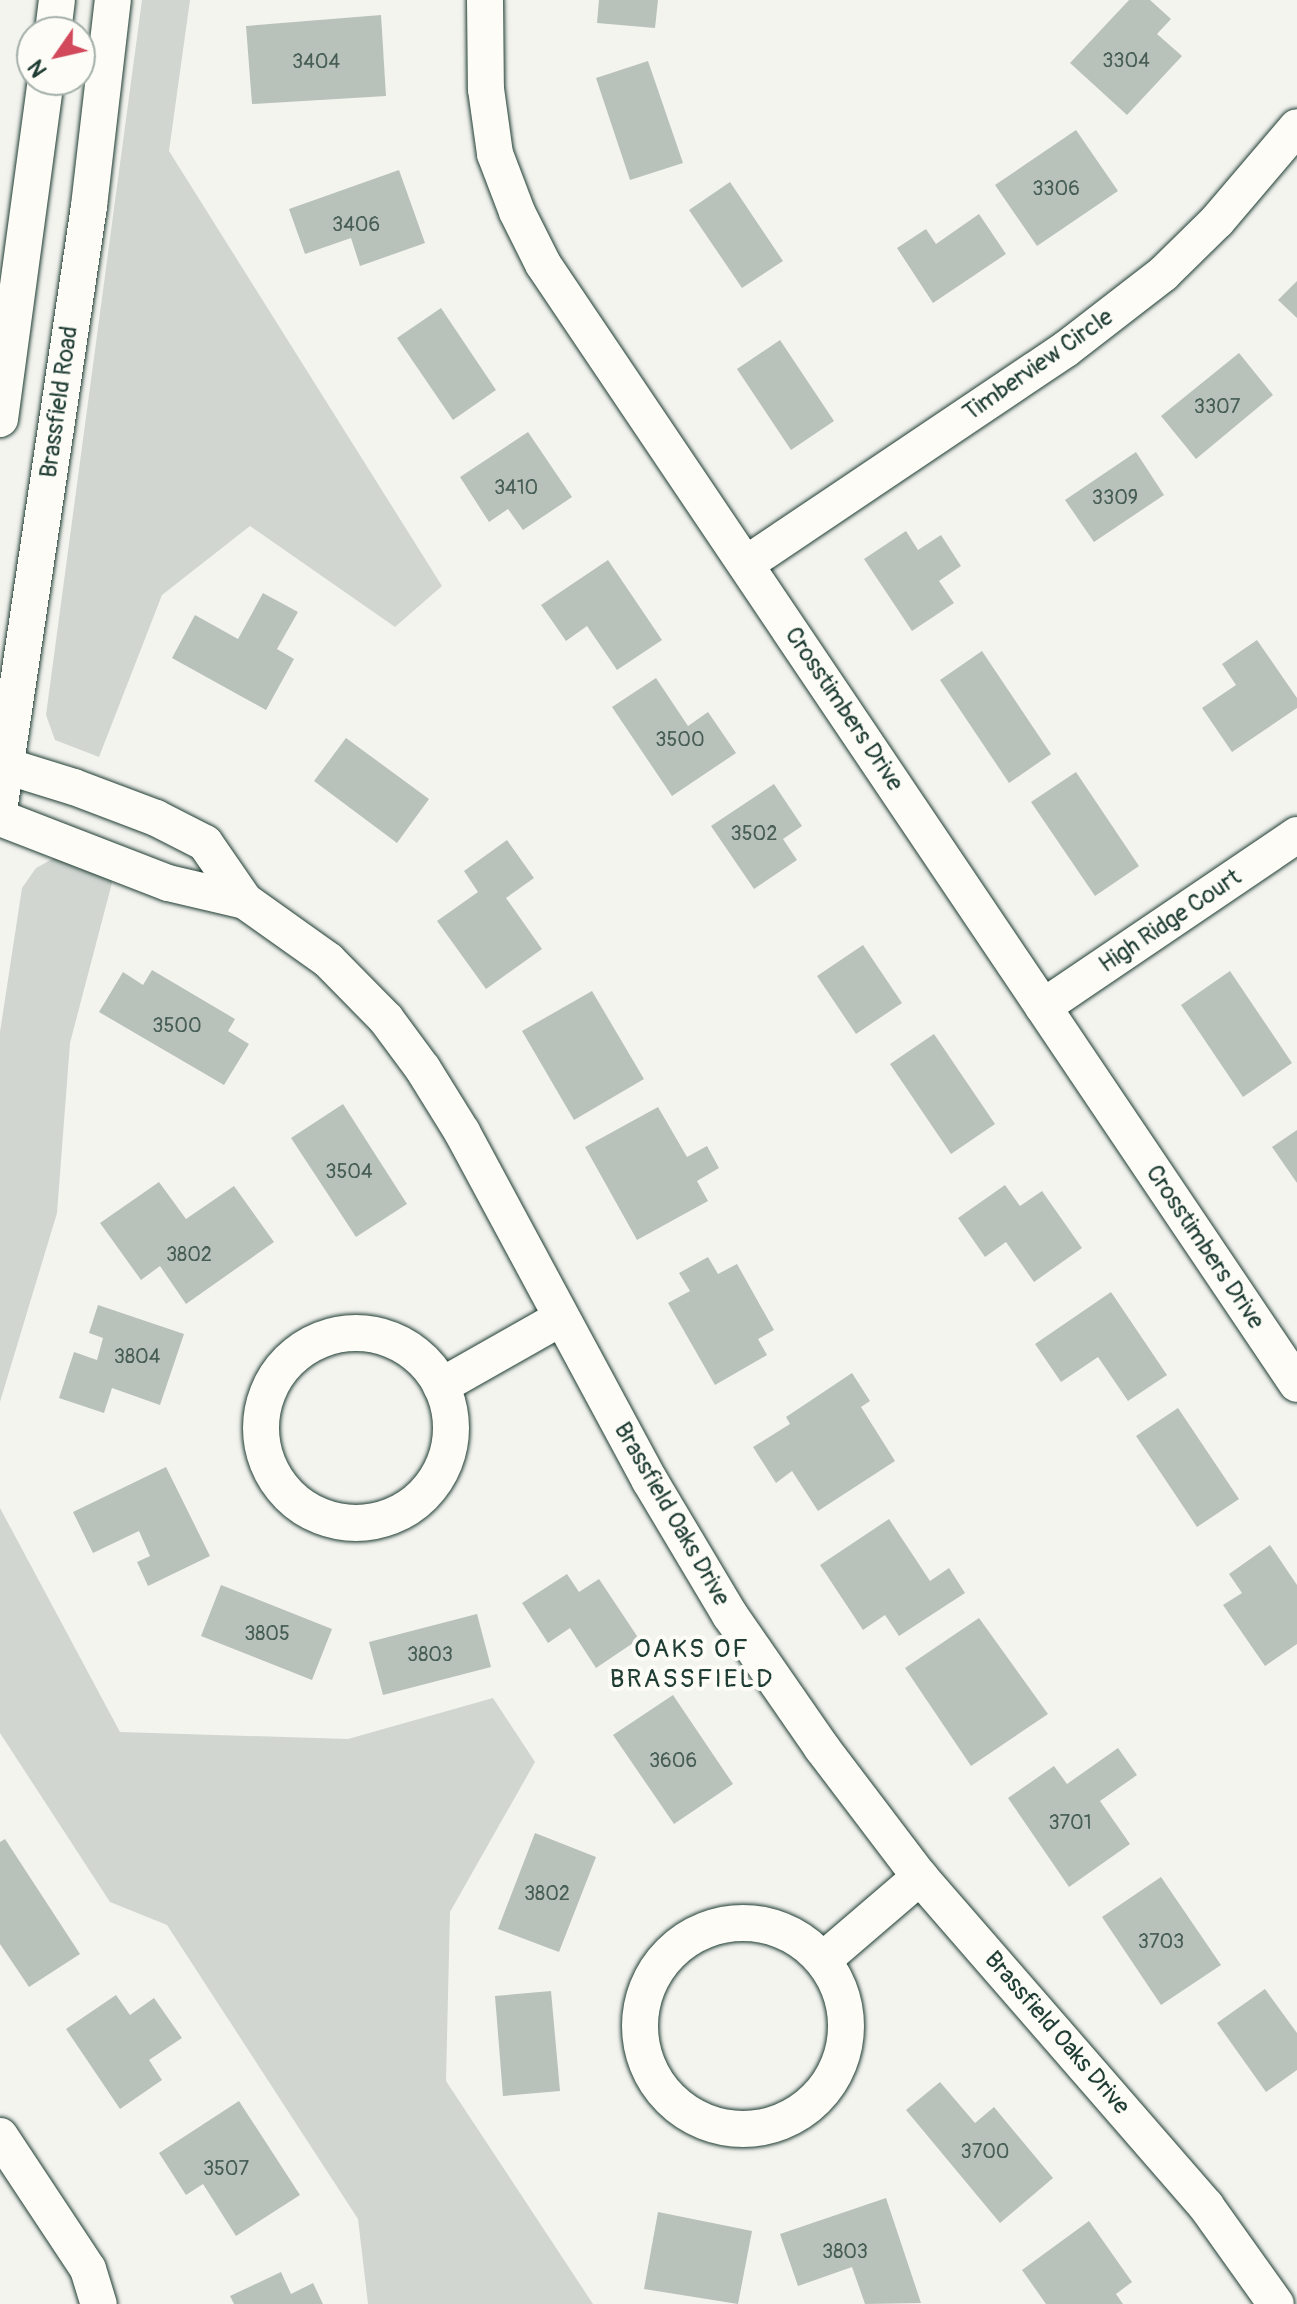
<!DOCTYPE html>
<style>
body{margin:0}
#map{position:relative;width:1297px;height:2304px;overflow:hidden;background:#f4f4ef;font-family:Pangolin,sans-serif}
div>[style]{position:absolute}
.green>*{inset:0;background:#d1d6d1}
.building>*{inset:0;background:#b9c1bb}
.roads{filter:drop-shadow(0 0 2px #1f3d34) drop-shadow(0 0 2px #1f3d34)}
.minor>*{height:36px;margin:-18px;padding:0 18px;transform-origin:18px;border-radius:18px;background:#fdfcf7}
.minor>.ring{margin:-18px;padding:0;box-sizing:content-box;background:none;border:36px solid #fdfcf7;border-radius:50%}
span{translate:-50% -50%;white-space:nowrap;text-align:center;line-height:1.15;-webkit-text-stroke:8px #fdfcf7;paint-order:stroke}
.number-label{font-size:20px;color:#465e56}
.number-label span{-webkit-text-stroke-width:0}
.street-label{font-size:24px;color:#1f3d34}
.neighbourhood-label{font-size:26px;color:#1f3d34;letter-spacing:2px}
.north{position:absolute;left:16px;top:16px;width:80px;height:80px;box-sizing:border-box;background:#fdfcf7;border:2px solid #a4b0a9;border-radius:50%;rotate:236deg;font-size:22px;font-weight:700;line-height:32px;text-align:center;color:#1f3d34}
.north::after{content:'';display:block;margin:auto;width:28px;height:36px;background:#d1495b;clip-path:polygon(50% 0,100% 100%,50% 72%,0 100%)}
</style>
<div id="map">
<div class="green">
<div style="clip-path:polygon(142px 0,190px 0,169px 151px,442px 586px,395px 627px,250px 526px,162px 595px,99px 757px,55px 740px,46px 715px)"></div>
<div style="clip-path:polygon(56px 857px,113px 879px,70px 1043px,57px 1213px,0 1402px,0 1032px,22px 888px,36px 868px)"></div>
<div style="clip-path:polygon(0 1508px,120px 1732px,348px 1739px,493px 1698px,535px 1762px,450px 1912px,446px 2081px,593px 2304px,368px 2304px,358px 2219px,167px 1925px,110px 1902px,0 1733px)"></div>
</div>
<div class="building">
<div style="clip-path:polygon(599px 0,658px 0,655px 28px,597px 23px)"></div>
<div style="clip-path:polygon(1129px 0,1150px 0,1171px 19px,1157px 34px,1182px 56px,1127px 115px,1070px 63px)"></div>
<div style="clip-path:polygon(381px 15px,386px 96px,252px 104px,246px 26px)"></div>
<div style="clip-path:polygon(648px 61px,683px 163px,630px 180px,596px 78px)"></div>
<div style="clip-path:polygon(1076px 130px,1118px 191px,1037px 246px,995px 185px)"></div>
<div style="clip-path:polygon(399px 170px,425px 243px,360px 266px,351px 238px,305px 254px,289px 209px)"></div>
<div style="clip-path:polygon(730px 182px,783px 261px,742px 288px,689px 210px)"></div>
<div style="clip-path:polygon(979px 214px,1006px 254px,933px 303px,897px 248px,926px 229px,936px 244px)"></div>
<div style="clip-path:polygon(1297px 281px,1297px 318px,1278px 300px)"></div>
<div style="clip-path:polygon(441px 308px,496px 390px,453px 420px,397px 338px)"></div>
<div style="clip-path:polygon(780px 340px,834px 421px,791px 450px,737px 369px)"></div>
<div style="clip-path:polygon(1239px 353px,1273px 395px,1196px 459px,1161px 416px)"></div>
<div style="clip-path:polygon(528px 432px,572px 497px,523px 530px,508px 509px,489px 522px,460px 477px)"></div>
<div style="clip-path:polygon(1136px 452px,1164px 495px,1094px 542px,1065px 500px)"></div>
<div style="clip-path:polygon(906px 531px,918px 550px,941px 535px,961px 566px,939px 581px,954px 603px,912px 631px,864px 559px)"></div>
<div style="clip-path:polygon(608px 560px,662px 640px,617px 670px,587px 626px,566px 641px,541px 605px)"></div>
<div style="clip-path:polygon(263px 593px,298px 612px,277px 649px,294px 659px,266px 710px,172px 658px,195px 615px,238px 639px)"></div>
<div style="clip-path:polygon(1257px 640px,1297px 698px,1297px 708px,1232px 752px,1202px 708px,1236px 685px,1222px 664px)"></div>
<div style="clip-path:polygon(982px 651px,1051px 754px,1009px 783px,940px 680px)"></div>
<div style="clip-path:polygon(656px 678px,688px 726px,708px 712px,736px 753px,672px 796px,612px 707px)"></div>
<div style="clip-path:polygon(346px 738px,429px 799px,397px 843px,314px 781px)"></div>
<div style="clip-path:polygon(1076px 772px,1139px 866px,1095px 896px,1031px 802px)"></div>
<div style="clip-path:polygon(774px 784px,802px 826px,783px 839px,797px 860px,754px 889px,711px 826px)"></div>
<div style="clip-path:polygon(507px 840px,534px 878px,506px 898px,542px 949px,486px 989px,437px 921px,478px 892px,464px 871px)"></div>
<div style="clip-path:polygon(863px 945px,902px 1003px,856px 1034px,817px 976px)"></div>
<div style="clip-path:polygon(152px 970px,235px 1019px,228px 1031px,249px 1044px,224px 1085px,99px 1012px,123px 972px,143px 985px)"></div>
<div style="clip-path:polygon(1230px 971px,1292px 1063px,1243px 1097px,1181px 1005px)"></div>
<div style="clip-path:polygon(592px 991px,644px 1079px,574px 1120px,522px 1031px)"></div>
<div style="clip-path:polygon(934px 1034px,995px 1124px,951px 1154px,890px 1064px)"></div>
<div style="clip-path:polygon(343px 1104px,407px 1204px,356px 1237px,291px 1138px)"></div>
<div style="clip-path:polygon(658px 1107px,687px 1157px,707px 1146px,719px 1168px,697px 1181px,708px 1201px,637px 1240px,585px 1147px)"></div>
<div style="clip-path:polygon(1297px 1130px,1297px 1183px,1272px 1147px)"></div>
<div style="clip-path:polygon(159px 1182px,186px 1219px,234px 1186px,274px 1242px,186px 1304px,160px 1266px,141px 1280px,100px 1223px)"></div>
<div style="clip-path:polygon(1005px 1185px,1020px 1206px,1042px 1191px,1082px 1248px,1034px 1282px,1006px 1242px,985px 1257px,958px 1218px)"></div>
<div style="clip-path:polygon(708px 1257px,718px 1274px,737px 1264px,774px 1330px,758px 1339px,767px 1355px,715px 1385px,668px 1303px,690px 1291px,679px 1273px)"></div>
<div style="clip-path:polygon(1111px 1292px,1167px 1375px,1128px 1401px,1098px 1357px,1061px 1382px,1035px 1344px)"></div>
<div style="clip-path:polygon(98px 1305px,184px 1334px,160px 1405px,112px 1388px,104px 1413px,59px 1398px,74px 1352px,97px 1360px,103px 1338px,89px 1333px)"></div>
<div style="clip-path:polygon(852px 1373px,870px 1401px,861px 1407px,895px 1461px,818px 1511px,792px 1471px,776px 1483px,753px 1447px,790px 1424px,786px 1417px)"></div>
<div style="clip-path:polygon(1178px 1408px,1239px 1499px,1197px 1527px,1136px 1436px)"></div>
<div style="clip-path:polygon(166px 1467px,210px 1556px,148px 1586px,137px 1562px,150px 1556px,139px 1531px,93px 1553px,73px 1512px)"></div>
<div style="clip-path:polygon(889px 1519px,930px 1581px,949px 1568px,965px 1593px,899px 1636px,885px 1615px,863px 1630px,820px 1565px)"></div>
<div style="clip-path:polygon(1270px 1545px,1297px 1585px,1297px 1644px,1265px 1666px,1223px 1605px,1242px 1593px,1229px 1574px)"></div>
<div style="clip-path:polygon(567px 1574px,579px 1592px,599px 1579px,639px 1639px,596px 1668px,570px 1628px,548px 1643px,522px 1603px)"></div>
<div style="clip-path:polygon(221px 1585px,332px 1629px,312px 1680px,201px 1636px)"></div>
<div style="clip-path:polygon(477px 1614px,491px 1667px,383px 1695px,369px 1642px)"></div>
<div style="clip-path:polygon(979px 1618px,1048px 1714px,971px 1766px,905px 1668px)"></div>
<div style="clip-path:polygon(673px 1695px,733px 1784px,674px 1824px,613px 1735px)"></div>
<div style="clip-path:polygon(1118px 1748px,1137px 1775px,1100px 1801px,1130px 1844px,1069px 1887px,1008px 1798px,1054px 1766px,1067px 1784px)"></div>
<div style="clip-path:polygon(535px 1833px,596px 1857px,559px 1952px,498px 1929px)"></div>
<div style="clip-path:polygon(5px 1839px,80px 1954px,29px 1987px,0 1944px,0 1842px)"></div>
<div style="clip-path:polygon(1161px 1877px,1221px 1965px,1161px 2005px,1102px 1917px)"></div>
<div style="clip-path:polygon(1265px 1989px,1297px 2033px,1297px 2070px,1266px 2092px,1217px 2023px)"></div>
<div style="clip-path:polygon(551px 1991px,560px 2091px,503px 2096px,495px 1996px)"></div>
<div style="clip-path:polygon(116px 1995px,130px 2015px,154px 1998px,182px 2038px,149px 2060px,162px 2080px,120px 2109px,66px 2029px)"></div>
<div style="clip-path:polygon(940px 2082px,975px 2123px,994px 2107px,1053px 2178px,1000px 2223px,906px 2110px)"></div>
<div style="clip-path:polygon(239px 2101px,300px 2195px,236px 2236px,203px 2184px,186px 2195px,159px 2153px)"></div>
<div style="clip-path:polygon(886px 2198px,921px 2303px,865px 2304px,852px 2267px,798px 2286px,780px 2234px)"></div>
<div style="clip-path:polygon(658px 2212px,752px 2231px,738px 2304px,644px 2289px)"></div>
<div style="clip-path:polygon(1089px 2221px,1132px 2282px,1116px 2294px,1123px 2304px,1046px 2304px,1022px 2270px)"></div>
<div style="clip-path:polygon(281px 2272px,291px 2294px,313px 2283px,323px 2304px,234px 2304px,230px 2296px)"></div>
</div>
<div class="roads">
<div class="minor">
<div style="left:485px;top:0;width:89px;rotate:89.4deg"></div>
<div style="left:486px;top:89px;width:66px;rotate:82.1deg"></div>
<div style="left:495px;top:154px;width:62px;rotate:69.2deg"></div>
<div style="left:517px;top:212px;width:58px;rotate:63.4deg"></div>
<div style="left:543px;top:264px;width:1350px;rotate:56.05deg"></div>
<div style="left:53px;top:32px;width:32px;rotate:-83deg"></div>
<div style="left:0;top:419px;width:342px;rotate:-82.3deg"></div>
<div style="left:746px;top:564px;width:386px;rotate:-33.9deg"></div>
<div style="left:1066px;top:349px;width:123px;rotate:-37.7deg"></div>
<div style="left:1163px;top:274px;width:76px;rotate:-44.5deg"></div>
<div style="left:1217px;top:221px;width:123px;rotate:-49.6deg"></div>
<div style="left:0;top:769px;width:7px;rotate:-27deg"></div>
<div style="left:6px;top:766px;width:71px;rotate:17.2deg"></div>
<div style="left:74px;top:787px;width:88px;rotate:20.7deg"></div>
<div style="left:156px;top:818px;width:55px;rotate:27deg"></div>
<div style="left:205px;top:843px;width:70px;rotate:55.4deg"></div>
<div style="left:245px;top:901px;width:79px;rotate:-166.8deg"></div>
<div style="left:168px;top:883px;width:180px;rotate:-158.8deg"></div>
<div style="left:0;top:804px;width:605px;rotate:-81.53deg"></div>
<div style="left:89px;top:206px;width:207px;rotate:-83.4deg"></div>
<div style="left:245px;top:901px;width:102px;rotate:35.4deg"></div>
<div style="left:328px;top:960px;width:83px;rotate:45.5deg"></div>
<div style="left:386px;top:1019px;width:62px;rotate:53.5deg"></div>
<div style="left:423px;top:1069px;width:74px;rotate:58.2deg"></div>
<div style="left:462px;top:1132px;width:396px;rotate:61.7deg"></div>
<div style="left:650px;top:1481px;width:156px;rotate:59.2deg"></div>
<div style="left:730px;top:1615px;width:162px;rotate:55.3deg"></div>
<div style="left:822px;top:1748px;width:162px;rotate:52.8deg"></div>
<div style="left:920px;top:1877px;width:436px;rotate:49deg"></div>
<div style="left:1206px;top:2206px;width:120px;rotate:54.5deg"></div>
<div style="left:1043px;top:1007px;width:307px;rotate:-34.1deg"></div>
<div class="ring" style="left:261px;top:1333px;width:154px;height:154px"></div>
<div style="left:441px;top:1386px;width:138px;rotate:-29.5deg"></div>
<div class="ring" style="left:640px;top:1923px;width:170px;height:170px"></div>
<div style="left:823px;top:1960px;width:128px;rotate:-40.6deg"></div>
<div style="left:0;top:2136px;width:159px;rotate:56.5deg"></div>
<div style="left:88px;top:2269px;width:37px;rotate:73deg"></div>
</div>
</div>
<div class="number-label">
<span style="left:1126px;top:60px">3304</span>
<span style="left:316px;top:61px">3404</span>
<span style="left:1056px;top:188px">3306</span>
<span style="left:356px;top:224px">3406</span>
<span style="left:1217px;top:406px">3307</span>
<span style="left:516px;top:487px">3410</span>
<span style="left:1115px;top:497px">3309</span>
<span style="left:680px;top:739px">3500</span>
<span style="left:754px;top:833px">3502</span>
<span style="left:177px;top:1025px">3500</span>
<span style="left:349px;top:1171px">3504</span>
<span style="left:189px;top:1254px">3802</span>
<span style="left:137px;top:1356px">3804</span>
<span style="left:267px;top:1633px">3805</span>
<span style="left:430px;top:1654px">3803</span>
<span style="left:673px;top:1760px">3606</span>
<span style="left:1070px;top:1822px">3701</span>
<span style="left:547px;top:1893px">3802</span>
<span style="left:1161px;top:1941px">3703</span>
<span style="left:985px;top:2151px">3700</span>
<span style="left:226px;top:2168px">3507</span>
<span style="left:845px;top:2251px">3803</span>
</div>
<div class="street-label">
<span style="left:1038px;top:365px;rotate:-35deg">Timberview Circle</span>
<span style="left:59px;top:402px;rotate:-82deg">Brassfield Road</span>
<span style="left:844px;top:709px;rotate:56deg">Crosstimbers Drive</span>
<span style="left:1170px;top:921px;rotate:-34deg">High Ridge Court</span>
<span style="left:1205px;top:1247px;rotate:56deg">Crosstimbers Drive</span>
<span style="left:672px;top:1514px;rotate:60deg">Brassfield Oaks Drive</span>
<span style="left:1057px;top:2033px;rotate:49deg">Brassfield Oaks Drive</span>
</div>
<div class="neighbourhood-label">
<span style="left:692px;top:1665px">OAKS OF<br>BRASSFIELD</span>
</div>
<div class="north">N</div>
</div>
